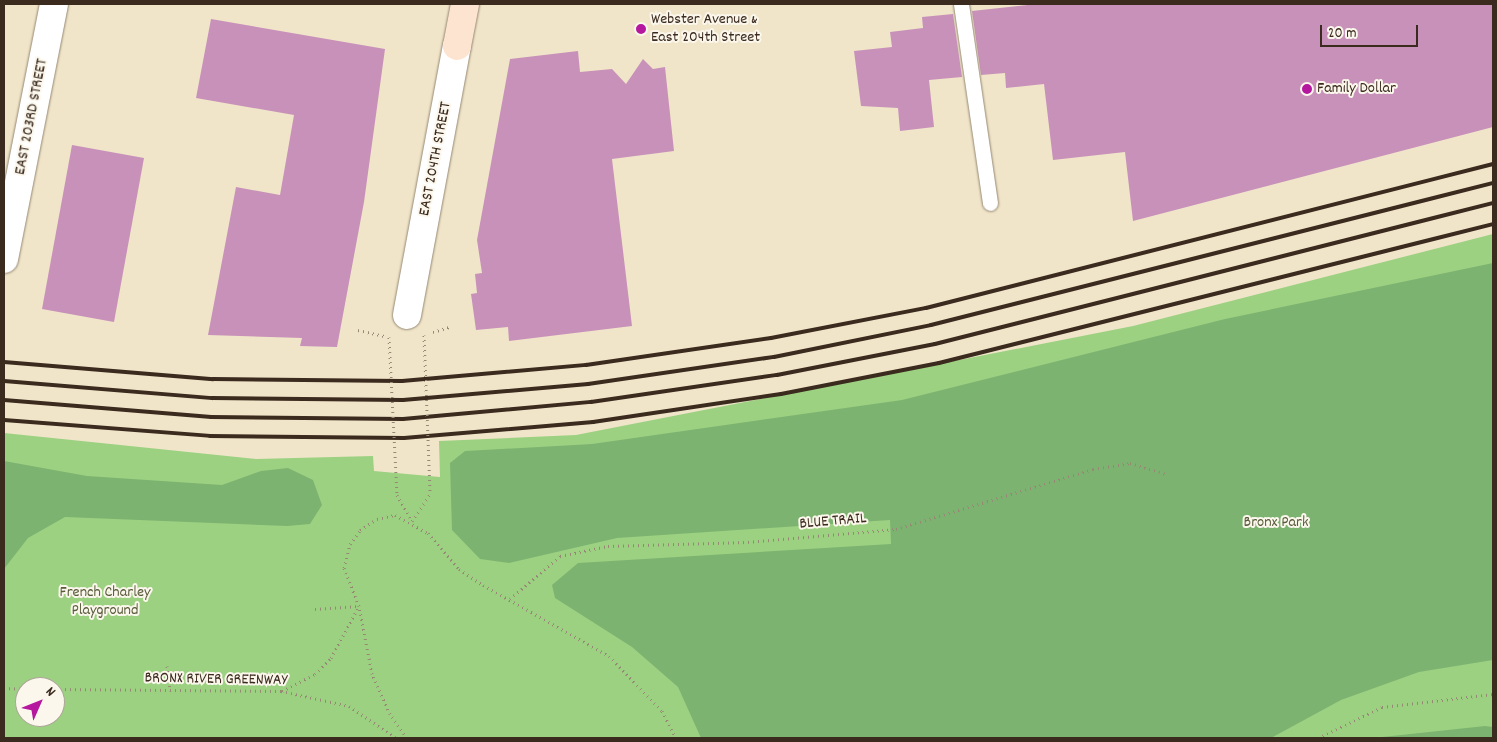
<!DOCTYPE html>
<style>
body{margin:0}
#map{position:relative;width:1497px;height:742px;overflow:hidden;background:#f0e5c9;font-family:Dekko,sans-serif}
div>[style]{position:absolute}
.green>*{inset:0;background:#9cd182}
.forest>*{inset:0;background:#7db370}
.building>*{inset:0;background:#c891ba}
.path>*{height:3px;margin-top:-1.5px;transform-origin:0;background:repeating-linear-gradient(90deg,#968874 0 1px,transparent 0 5px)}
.roads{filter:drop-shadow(0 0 1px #968874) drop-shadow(0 0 1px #968874)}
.service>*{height:15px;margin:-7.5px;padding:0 7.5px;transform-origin:7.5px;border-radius:7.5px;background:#fff}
.minor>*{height:28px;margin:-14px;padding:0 14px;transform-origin:14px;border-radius:14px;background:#fff}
.secondary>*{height:28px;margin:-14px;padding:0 14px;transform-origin:14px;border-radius:14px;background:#fde4d1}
.rail>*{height:4px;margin:-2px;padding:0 2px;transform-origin:2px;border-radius:2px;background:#3b2a1e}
.path-bridge>*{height:3px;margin-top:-1.5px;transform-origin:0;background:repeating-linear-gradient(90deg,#968874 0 1px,transparent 0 5px)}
.dots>*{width:14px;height:14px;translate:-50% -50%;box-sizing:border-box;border:2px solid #fbf7ec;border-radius:50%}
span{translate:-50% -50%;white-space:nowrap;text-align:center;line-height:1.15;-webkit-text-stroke:4px #fbf7ec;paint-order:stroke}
.poi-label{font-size:16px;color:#3b2a1e}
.left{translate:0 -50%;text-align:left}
.street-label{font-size:16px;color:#3b2a1e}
.park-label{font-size:16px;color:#585c3c}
.frame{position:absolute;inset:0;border:5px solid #3b2a1e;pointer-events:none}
.north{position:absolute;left:15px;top:677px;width:50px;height:50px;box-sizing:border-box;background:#fbf7ec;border:1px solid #aea59a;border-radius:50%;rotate:46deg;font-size:14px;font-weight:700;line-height:20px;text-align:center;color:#3b2a1e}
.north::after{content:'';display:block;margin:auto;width:18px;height:22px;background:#b5179e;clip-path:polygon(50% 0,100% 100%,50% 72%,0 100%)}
.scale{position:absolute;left:1320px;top:25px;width:98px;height:22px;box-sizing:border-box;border:2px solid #3b2a1e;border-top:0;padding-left:6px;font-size:15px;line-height:18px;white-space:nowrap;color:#3b2a1e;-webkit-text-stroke:4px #fbf7ec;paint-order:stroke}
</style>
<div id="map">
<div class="green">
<div style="clip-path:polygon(evenodd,1493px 234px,1493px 738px,4px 738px,4px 433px,256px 459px,373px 456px,374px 471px,440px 477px,439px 441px,576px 435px,1133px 326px,1493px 234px,25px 687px,55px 687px,55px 717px,25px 717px,25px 687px)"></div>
</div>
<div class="forest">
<div style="clip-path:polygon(1493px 263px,1493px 660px,1419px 672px,1341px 700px,1271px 738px,701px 738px,678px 687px,632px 647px,555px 598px,552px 585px,578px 563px,891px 544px,890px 520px,617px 538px,509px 563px,480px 559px,452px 530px,450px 463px,465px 451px,592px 444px,902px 400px,1225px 319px)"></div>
<div style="clip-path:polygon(4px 461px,87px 476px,222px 485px,261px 471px,288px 468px,313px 480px,322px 505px,310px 524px,287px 526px,65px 517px,28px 538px,4px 569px)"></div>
<div style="clip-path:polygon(1485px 726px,1493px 727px,1493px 738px,1373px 738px)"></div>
</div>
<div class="building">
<div style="clip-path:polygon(1037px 4px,1493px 4px,1493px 127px,1133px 221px,1125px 152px,1053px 160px,1044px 84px,1006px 88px,1005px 73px,981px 75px,972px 11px)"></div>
<div style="clip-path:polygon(953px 14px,962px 77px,929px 80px,934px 127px,900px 131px,898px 108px,861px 106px,854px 51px,892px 47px,890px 32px,923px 28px,922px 17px)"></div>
<div style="clip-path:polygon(211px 19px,385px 49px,364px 202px,337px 347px,300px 346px,302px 338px,208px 335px,236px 187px,280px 195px,294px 115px,196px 98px)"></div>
<div style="clip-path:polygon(578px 51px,580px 72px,612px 69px,626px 84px,643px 59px,653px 69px,665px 67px,674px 151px,612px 159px,632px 326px,509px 341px,508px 327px,476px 330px,471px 294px,477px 293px,475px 274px,482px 273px,477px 240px,510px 59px)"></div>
<div style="clip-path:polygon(72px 145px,144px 158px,114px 322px,42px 309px)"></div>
</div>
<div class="path">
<div style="left:358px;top:330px;width:27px;rotate:13deg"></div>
<div style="left:433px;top:332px;width:17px;rotate:-17deg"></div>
<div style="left:397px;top:495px;width:30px;rotate:60deg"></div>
<div style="left:412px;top:521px;width:32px;rotate:-56deg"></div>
<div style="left:510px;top:599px;width:66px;rotate:-40.7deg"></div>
<div style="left:560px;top:556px;width:49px;rotate:-11.8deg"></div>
<div style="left:608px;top:546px;width:140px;rotate:-1.6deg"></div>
<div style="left:748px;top:542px;width:149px;rotate:-5deg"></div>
<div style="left:896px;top:529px;width:206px;rotate:-16.9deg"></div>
<div style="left:1093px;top:469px;width:37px;rotate:-9deg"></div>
<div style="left:1130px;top:463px;width:37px;rotate:17deg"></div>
<div style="left:315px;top:609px;width:44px;rotate:-3.9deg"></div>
<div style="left:167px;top:666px;width:25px;rotate:83deg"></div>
<div style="left:4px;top:688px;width:21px;rotate:3deg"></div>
<div style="left:55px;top:689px;width:226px;rotate:0.5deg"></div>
<div style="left:281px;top:691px;width:70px;rotate:12.4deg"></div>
<div style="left:349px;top:706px;width:57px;rotate:34.2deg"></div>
<div style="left:282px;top:691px;width:37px;rotate:-27deg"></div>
<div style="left:315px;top:674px;width:23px;rotate:-45deg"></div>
<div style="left:331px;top:658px;width:59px;rotate:-61.7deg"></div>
<div style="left:407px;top:738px;width:29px;rotate:-125deg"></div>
<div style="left:390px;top:714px;width:44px;rotate:-114.2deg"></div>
<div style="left:372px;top:674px;width:69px;rotate:-100.8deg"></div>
<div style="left:359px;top:606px;width:41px;rotate:-111.5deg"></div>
<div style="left:344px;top:568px;width:25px;rotate:-76deg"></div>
<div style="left:350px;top:544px;width:17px;rotate:-54deg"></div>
<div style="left:360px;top:530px;width:20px;rotate:-33deg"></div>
<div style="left:377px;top:519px;width:18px;rotate:-13deg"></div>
<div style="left:395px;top:515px;width:38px;rotate:29deg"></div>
<div style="left:428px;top:533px;width:48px;rotate:49.3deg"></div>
<div style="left:459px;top:569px;width:29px;rotate:34deg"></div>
<div style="left:483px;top:585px;width:145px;rotate:29.4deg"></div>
<div style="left:609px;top:656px;width:76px;rotate:46.1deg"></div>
<div style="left:662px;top:711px;width:30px;rotate:63deg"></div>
<div style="left:1318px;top:738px;width:71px;rotate:-25.8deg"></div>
<div style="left:1382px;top:707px;width:112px;rotate:-6.7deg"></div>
</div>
<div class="roads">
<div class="service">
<div style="left:961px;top:4px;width:201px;rotate:81.7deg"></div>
</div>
<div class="minor">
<div style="left:4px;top:259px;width:260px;rotate:-78.9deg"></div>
<div style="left:407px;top:315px;width:274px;rotate:-79.5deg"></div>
</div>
<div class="secondary">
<div style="left:457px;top:46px;width:43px;rotate:-79.2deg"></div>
</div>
</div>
<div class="rail">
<div style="left:4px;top:362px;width:210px;rotate:4.7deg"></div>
<div style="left:213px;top:379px;width:189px;rotate:0.6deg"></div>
<div style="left:402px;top:381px;width:185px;rotate:-5deg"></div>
<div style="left:586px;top:365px;width:187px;rotate:-8.3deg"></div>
<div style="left:771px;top:338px;width:158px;rotate:-11deg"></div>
<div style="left:926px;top:308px;width:585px;rotate:-14.25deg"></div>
<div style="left:4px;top:381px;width:209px;rotate:4.7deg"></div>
<div style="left:212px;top:398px;width:191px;rotate:0.6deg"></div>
<div style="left:403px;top:400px;width:186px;rotate:-4.9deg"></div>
<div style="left:588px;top:384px;width:188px;rotate:-8.3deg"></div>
<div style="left:774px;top:357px;width:160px;rotate:-11.5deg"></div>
<div style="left:931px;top:325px;width:580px;rotate:-14.18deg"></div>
<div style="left:4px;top:400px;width:208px;rotate:4.7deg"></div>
<div style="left:211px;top:417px;width:192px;rotate:0.6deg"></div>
<div style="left:403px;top:419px;width:189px;rotate:-5.2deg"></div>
<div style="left:591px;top:402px;width:188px;rotate:-8.3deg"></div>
<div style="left:777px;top:375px;width:161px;rotate:-11.1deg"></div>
<div style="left:935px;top:344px;width:576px;rotate:-14.18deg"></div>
<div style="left:4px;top:420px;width:207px;rotate:4.4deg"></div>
<div style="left:210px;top:436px;width:194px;rotate:0.6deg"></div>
<div style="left:404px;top:438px;width:190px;rotate:-4.8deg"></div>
<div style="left:593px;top:422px;width:190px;rotate:-8.5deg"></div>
<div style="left:781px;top:394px;width:161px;rotate:-11.1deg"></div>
<div style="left:939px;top:363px;width:571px;rotate:-14.08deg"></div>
</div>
<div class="path-bridge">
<div style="left:424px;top:335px;width:159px;rotate:87.8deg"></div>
<div style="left:389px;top:337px;width:158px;rotate:87.1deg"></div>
</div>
<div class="dots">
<div style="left:641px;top:29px;background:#b5179e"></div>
<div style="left:1307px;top:89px;background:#b5179e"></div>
</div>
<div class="poi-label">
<span class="left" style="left:651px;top:29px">Webster Avenue &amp;<br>East 204th Street</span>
<span class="left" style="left:1317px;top:89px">Family Dollar</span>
</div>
<div class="street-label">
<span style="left:32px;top:117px;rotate:-79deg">EAST 203RD STREET</span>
<span style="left:436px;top:159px;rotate:-79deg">EAST 204TH STREET</span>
<span style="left:833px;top:522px;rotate:-5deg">BLUE TRAIL</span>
<span style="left:216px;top:680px;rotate:1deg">BRONX RIVER GREENWAY</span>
</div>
<div class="park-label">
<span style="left:1276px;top:523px">Bronx Park</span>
<span style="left:105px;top:602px">French Charley<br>Playground</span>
</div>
<div class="frame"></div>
<div class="north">N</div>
<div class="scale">20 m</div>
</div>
